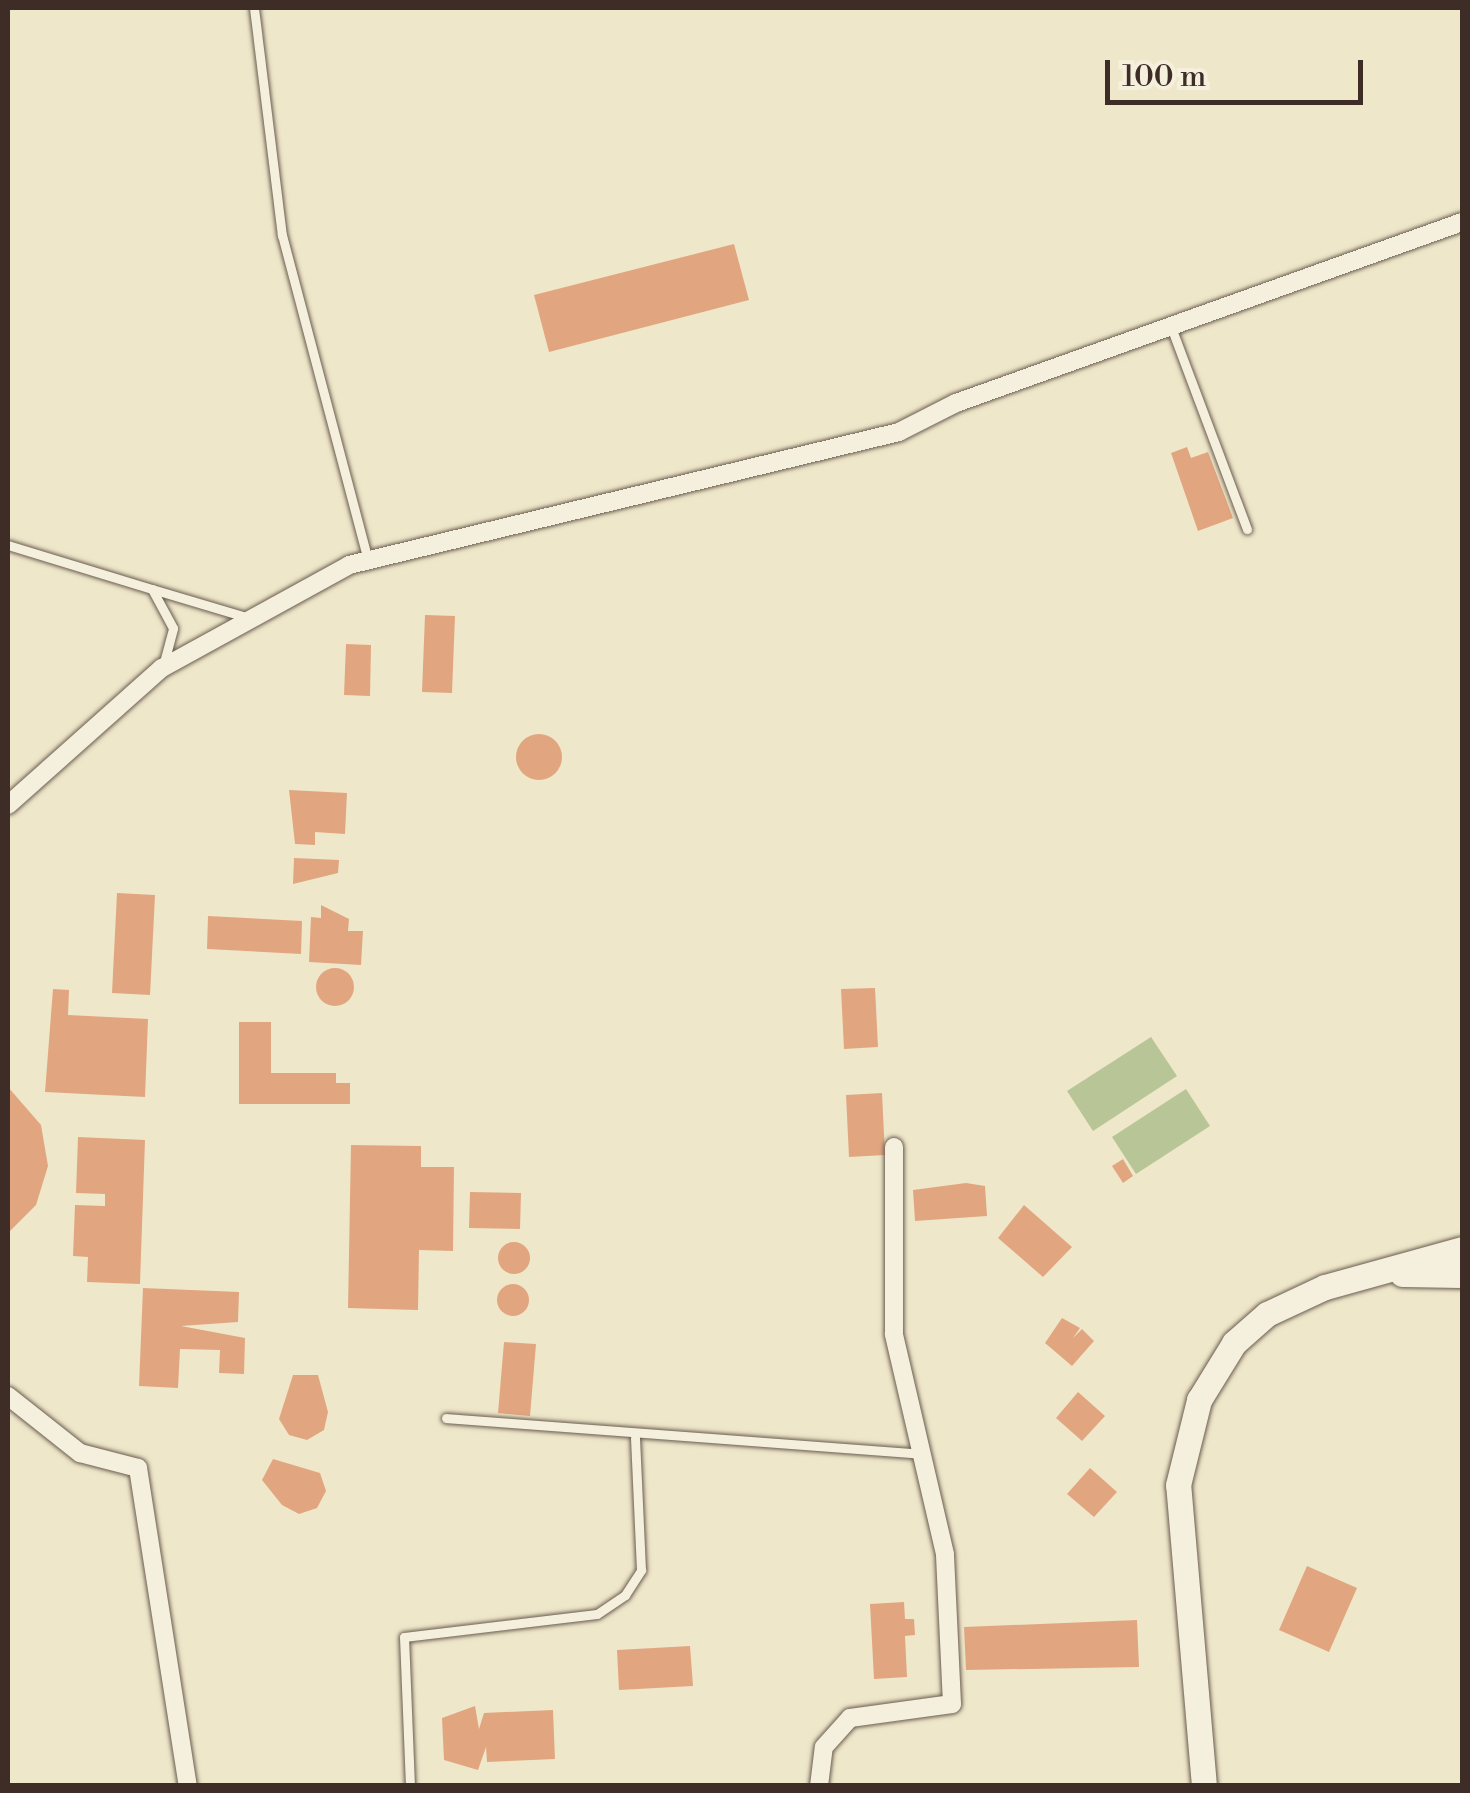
<!DOCTYPE html>
<style>
body{margin:0}
#map{position:relative;width:1470px;height:1793px;overflow:hidden;background:#efe7ca;font-family:"Libre Bodoni",serif}
div>[style]{position:absolute}
.green>*{inset:0;background:#b8c597}
.building>*{inset:0;background:#e1a680}
.round{border-radius:50%}
.roads{filter:drop-shadow(0 0 2px #6a5c4f) drop-shadow(0 0 2px #6a5c4f)}
.lane>*{height:9px;margin:-4.5px;padding:0 4.5px;transform-origin:4.5px;border-radius:4.5px;background:#f5efdd}
.street>*{height:18px;margin:-9px;padding:0 9px;transform-origin:9px;border-radius:9px;background:#f5efdd}
.secondary>*{height:25px;margin:-12.5px;padding:0 12.5px;transform-origin:12.5px;border-radius:12.5px;background:#f5efdd}
span{translate:-50% -50%;white-space:nowrap;text-align:center;line-height:1.15;-webkit-text-stroke:10px #f5efdd;paint-order:stroke}
.frame{position:absolute;inset:0;border:10px solid #3d2d26;pointer-events:none}
.scale{position:absolute;left:1105px;top:60px;width:258px;height:45px;box-sizing:border-box;border:5px solid #3d2d26;border-top:0;padding-left:12px;font-size:30px;line-height:35px;white-space:nowrap;color:#3d2d26;-webkit-text-stroke:8px #f5efdd;paint-order:stroke}
</style>
<div id="map">
<div class="green">
<div style="clip-path:polygon(1151px 1037px,1177px 1076px,1093px 1131px,1067px 1091px)"></div>
<div style="clip-path:polygon(1186px 1089px,1210px 1126px,1136px 1174px,1112px 1137px)"></div>
</div>
<div class="building">
<div style="clip-path:polygon(734px 244px,749px 300px,549px 352px,534px 295px)"></div>
<div style="clip-path:polygon(1187px 447px,1191px 458px,1208px 452px,1233px 518px,1198px 531px,1171px 453px)"></div>
<div style="clip-path:polygon(425px 615px,455px 616px,452px 693px,422px 692px)"></div>
<div style="clip-path:polygon(346px 644px,371px 645px,370px 696px,344px 695px)"></div>
<div class="round" style="left:516px;top:734px;width:46px;height:46px"></div>
<div style="clip-path:polygon(289px 790px,347px 793px,345px 834px,315px 832px,315px 845px,295px 844px)"></div>
<div style="clip-path:polygon(294px 858px,339px 860px,338px 873px,293px 884px)"></div>
<div style="clip-path:polygon(117px 893px,155px 895px,150px 995px,112px 993px)"></div>
<div style="clip-path:polygon(321px 905px,349px 919px,348px 931px,363px 931px,361px 965px,309px 962px,311px 917px,321px 918px)"></div>
<div style="clip-path:polygon(208px 916px,302px 921px,301px 954px,207px 949px)"></div>
<div class="round" style="left:316px;top:968px;width:38px;height:38px"></div>
<div style="clip-path:polygon(875px 988px,878px 1047px,844px 1049px,841px 989px)"></div>
<div style="clip-path:polygon(53px 989px,69px 990px,68px 1015px,148px 1019px,145px 1097px,45px 1092px)"></div>
<div style="clip-path:polygon(239px 1022px,271px 1022px,271px 1073px,336px 1073px,336px 1083px,350px 1083px,350px 1104px,239px 1104px)"></div>
<div style="clip-path:polygon(8px 1087px,41px 1125px,48px 1166px,36px 1205px,8px 1233px)"></div>
<div style="clip-path:polygon(882px 1093px,885px 1155px,849px 1157px,846px 1095px)"></div>
<div style="clip-path:polygon(78px 1137px,145px 1140px,140px 1284px,87px 1282px,88px 1257px,73px 1256px,75px 1205px,105px 1206px,105px 1194px,76px 1193px)"></div>
<div style="clip-path:polygon(351px 1145px,421px 1146px,421px 1167px,454px 1167px,453px 1251px,419px 1250px,418px 1310px,348px 1308px)"></div>
<div style="clip-path:polygon(1123px 1159px,1133px 1176px,1123px 1183px,1112px 1166px)"></div>
<div style="clip-path:polygon(966px 1183px,985px 1186px,987px 1216px,915px 1221px,913px 1190px)"></div>
<div style="clip-path:polygon(470px 1192px,521px 1193px,520px 1229px,469px 1228px)"></div>
<div style="clip-path:polygon(1024px 1205px,1072px 1247px,1043px 1277px,998px 1238px)"></div>
<div class="round" style="left:498px;top:1242px;width:32px;height:32px"></div>
<div class="round" style="left:497px;top:1284px;width:32px;height:32px"></div>
<div style="clip-path:polygon(143px 1288px,239px 1292px,238px 1322px,181px 1326px,245px 1338px,244px 1374px,219px 1373px,220px 1350px,180px 1349px,178px 1388px,139px 1386px)"></div>
<div style="clip-path:polygon(1062px 1318px,1080px 1328px,1073px 1338px,1082px 1329px,1094px 1341px,1072px 1366px,1045px 1343px)"></div>
<div style="clip-path:polygon(504px 1342px,536px 1344px,530px 1416px,498px 1413px)"></div>
<div style="clip-path:polygon(293px 1375px,318px 1375px,328px 1412px,324px 1430px,307px 1440px,289px 1435px,279px 1419px)"></div>
<div style="clip-path:polygon(1078px 1392px,1105px 1416px,1082px 1441px,1056px 1418px)"></div>
<div style="clip-path:polygon(273px 1459px,320px 1473px,326px 1491px,317px 1508px,299px 1514px,282px 1505px,262px 1480px)"></div>
<div style="clip-path:polygon(1090px 1468px,1117px 1492px,1094px 1517px,1067px 1494px)"></div>
<div style="clip-path:polygon(1307px 1566px,1357px 1588px,1329px 1652px,1279px 1630px)"></div>
<div style="clip-path:polygon(904px 1602px,905px 1619px,914px 1619px,915px 1635px,905px 1636px,907px 1677px,874px 1679px,870px 1604px)"></div>
<div style="clip-path:polygon(1137px 1620px,1139px 1667px,966px 1670px,964px 1627px)"></div>
<div style="clip-path:polygon(690px 1646px,693px 1686px,619px 1690px,617px 1650px)"></div>
<div style="clip-path:polygon(475px 1706px,479px 1729px,484px 1713px,553px 1710px,555px 1759px,487px 1762px,486px 1747px,478px 1770px,444px 1760px,442px 1718px)"></div>
</div>
<div class="roads">
<div class="lane">
<div style="left:254px;top:8px;width:229px;rotate:83deg"></div>
<div style="left:282px;top:235px;width:336px;rotate:75.2deg"></div>
<div style="left:1171px;top:327px;width:216px;rotate:69.4deg"></div>
<div style="left:8px;top:545px;width:151px;rotate:17deg"></div>
<div style="left:163px;top:666px;width:39px;rotate:-75deg"></div>
<div style="left:173px;top:628px;width:44px;rotate:-118.3deg"></div>
<div style="left:152px;top:589px;width:101px;rotate:16.6deg"></div>
<div style="left:446px;top:1418px;width:475px;rotate:4.3deg"></div>
<div style="left:410px;top:1786px;width:149px;rotate:-92.3deg"></div>
<div style="left:404px;top:1637px;width:194px;rotate:-6.8deg"></div>
<div style="left:597px;top:1614px;width:34px;rotate:-34deg"></div>
<div style="left:625px;top:1595px;width:30px;rotate:-57deg"></div>
<div style="left:641px;top:1570px;width:132px;rotate:-92.6deg"></div>
</div>
<div class="street">
<div style="left:8px;top:805px;width:206px;rotate:-41.7deg"></div>
<div style="left:162px;top:668px;width:213px;rotate:-28.8deg"></div>
<div style="left:349px;top:565px;width:566px;rotate:-13.59deg"></div>
<div style="left:899px;top:432px;width:64px;rotate:-27deg"></div>
<div style="left:956px;top:403px;width:537px;rotate:-19.68deg"></div>
<div style="left:8px;top:1396px;width:92px;rotate:38.4deg"></div>
<div style="left:80px;top:1453px;width:60px;rotate:14.5deg"></div>
<div style="left:138px;top:1468px;width:322px;rotate:81.1deg"></div>
<div style="left:819px;top:1786px;width:39px;rotate:-83deg"></div>
<div style="left:824px;top:1747px;width:39px;rotate:-48deg"></div>
<div style="left:850px;top:1718px;width:103px;rotate:-7.8deg"></div>
<div style="left:952px;top:1704px;width:150px;rotate:-92.7deg"></div>
<div style="left:945px;top:1554px;width:226px;rotate:-103.1deg"></div>
<div style="left:894px;top:1334px;width:187px;rotate:-90deg"></div>
</div>
<div class="secondary">
<div style="left:1402px;top:1274px;width:60px;rotate:1deg"></div>
<div style="left:1204px;top:1786px;width:302px;rotate:-94.9deg"></div>
<div style="left:1178px;top:1485px;width:88px;rotate:-76.1deg"></div>
<div style="left:1199px;top:1400px;width:67px;rotate:-58.4deg"></div>
<div style="left:1234px;top:1343px;width:44px;rotate:-41.3deg"></div>
<div style="left:1267px;top:1314px;width:64px;rotate:-25deg"></div>
<div style="left:1325px;top:1287px;width:142px;rotate:-15.5deg"></div>
</div>
</div>
<div class="frame"></div>
<div class="scale">100 m</div>
</div>
